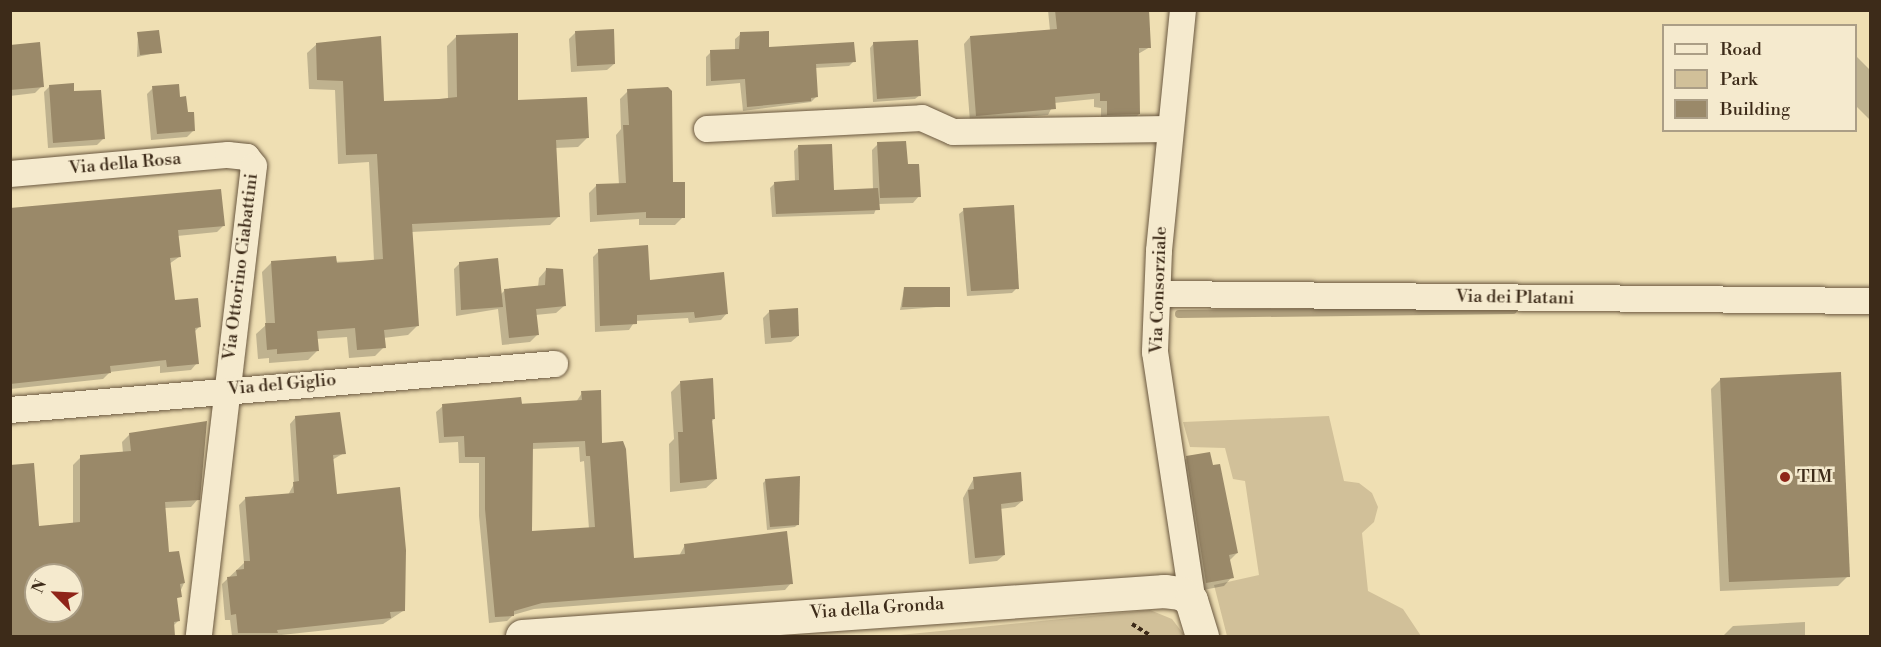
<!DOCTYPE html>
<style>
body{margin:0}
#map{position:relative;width:1881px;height:647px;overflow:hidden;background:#efdfb3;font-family:"Libre Bodoni",serif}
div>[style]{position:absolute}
.green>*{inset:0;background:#d1c099}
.shadow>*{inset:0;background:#0003}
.stream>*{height:8px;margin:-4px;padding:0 4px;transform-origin:4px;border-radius:4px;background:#b2a27f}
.building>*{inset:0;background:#9a8969}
.path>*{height:4px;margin-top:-2px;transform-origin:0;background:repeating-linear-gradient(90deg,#3d2b19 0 4.5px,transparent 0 7.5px)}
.roads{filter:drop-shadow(0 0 2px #6a5840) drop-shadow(0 0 2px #6a5840)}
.street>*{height:26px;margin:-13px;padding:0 13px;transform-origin:13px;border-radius:13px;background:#f5eace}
.secondary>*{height:33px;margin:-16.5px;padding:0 16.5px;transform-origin:16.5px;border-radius:16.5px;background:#f5eace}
.dots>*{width:16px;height:16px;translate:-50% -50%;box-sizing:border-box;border:3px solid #f5eace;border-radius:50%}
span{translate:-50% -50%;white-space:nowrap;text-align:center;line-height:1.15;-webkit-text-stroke:5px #f5eace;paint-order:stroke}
.street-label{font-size:18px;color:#3d2b19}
.poi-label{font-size:18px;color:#3d2b19}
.left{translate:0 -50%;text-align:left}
.frame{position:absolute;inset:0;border:12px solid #3d2b19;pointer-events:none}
.legend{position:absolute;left:1662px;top:24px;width:195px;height:108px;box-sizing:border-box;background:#f5eace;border:2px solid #ab9e86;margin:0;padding:8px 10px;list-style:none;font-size:18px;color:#3d2b19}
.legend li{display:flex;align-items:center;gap:12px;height:30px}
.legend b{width:30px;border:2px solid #ab9e86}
.north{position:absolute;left:24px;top:563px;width:60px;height:60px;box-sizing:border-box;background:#f5eace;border:2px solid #ab9e86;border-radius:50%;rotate:294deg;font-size:16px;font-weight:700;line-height:24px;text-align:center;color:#3d2b19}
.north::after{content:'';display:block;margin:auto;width:21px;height:27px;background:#8f2418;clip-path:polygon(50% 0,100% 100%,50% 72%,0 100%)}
</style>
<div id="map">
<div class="green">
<div style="clip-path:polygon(1329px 416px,1344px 481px,1359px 483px,1372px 493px,1378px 507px,1374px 522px,1362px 533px,1368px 591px,1403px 609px,1421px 636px,1227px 636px,1214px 585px,1259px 575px,1245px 481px,1233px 479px,1225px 448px,1190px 447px,1183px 422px)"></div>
<div style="clip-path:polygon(1150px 610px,1172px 619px,1185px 636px,890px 636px)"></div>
</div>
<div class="shadow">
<div style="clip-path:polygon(1048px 10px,1148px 10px,1150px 47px,1138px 54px,1139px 114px,1132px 121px,1101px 121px,1101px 108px,1094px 107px,1094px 99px,1054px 103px,1048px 115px,970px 122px,964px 44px,970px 37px,1050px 31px)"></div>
<div style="clip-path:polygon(576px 32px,614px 64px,607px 70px,571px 72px,569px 39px)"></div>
<div style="clip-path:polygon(138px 34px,160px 52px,137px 57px)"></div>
<div style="clip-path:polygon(741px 34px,767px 49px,854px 61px,849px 66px,815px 68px,816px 97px,811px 102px,743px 111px,740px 83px,706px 86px,706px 57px,711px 52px,735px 50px,735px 39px)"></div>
<div style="clip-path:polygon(456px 37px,516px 102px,587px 138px,578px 147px,555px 148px,559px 216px,550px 225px,411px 232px,417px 326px,408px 335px,383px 338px,384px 347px,375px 356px,349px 358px,347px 337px,316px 339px,317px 351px,308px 360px,269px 363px,269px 358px,258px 359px,256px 334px,266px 325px,262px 272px,271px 263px,374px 261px,369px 162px,338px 164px,335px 90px,309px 89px,307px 53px,317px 44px,382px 103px,448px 99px,447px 46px)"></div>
<div style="clip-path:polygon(874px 43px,920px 95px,915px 99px,873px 102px,870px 48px)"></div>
<div style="clip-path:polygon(10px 46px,42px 86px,35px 93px,10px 96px)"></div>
<div style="clip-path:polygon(1856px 56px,1870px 70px,1870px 120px,1856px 106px)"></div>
<div style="clip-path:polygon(50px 86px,73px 93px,103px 139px,97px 145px,48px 148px,44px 92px)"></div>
<div style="clip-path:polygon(153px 88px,178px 99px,194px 130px,187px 137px,151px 140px,147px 94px)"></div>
<div style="clip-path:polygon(628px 91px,672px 184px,683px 217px,675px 225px,639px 225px,639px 219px,590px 222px,589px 193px,597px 185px,619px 185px,616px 135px,621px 129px,620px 99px)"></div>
<div style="clip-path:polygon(878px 144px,906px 166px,919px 196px,913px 203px,878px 204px,874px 214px,772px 217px,770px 188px,775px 183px,795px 182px,794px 151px,798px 147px,833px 191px,873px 190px,872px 150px)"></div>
<div style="clip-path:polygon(10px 210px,223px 226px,217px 232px,177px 236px,179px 257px,169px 264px,173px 302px,199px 327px,194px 332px,197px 363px,191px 370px,160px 373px,160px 366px,110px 372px,103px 379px,10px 389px)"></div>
<div style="clip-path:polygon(964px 210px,1017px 288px,1012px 293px,967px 296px,959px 214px)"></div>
<div style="clip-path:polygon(599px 251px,649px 282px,727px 313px,721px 320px,689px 323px,688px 318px,635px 321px,629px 330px,595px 332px,593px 257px)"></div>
<div style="clip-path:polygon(460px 263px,500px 295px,505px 290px,538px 287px,539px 278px,546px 270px,564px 306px,556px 313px,535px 315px,537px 335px,530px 342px,502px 345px,498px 309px,456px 316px,454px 269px)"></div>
<div style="clip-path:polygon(904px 289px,948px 306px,900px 310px)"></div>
<div style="clip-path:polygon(770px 311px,798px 336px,791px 342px,765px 344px,763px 318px)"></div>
<div style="clip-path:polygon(1721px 379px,1848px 576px,1838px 586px,1720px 591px,1711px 389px)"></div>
<div style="clip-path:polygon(680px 383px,714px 419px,711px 422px,716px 479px,706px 488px,670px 492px,669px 444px,674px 439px,671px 392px)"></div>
<div style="clip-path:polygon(evenodd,582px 393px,633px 560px,679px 556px,685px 545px,791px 583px,785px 590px,534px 609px,513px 615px,507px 621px,489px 623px,479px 516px,479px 463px,459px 463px,458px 442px,439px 443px,436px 412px,443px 406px,576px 402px,582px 393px,579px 447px,580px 462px,584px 461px,589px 529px,530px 533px,531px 449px,579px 447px)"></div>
<div style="clip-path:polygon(296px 417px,344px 453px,332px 460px,336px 495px,403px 611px,383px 624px,272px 636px,232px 636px,230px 620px,225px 620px,222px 584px,244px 563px,239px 505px,245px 499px,288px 495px,294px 484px,290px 424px)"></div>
<div style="clip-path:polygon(evenodd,130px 434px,198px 499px,191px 507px,164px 508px,167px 553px,184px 583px,176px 601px,178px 621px,173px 626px,174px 636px,10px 636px,10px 466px,38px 528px,73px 524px,73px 465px,81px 457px,123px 453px,122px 442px,130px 434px,36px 575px,72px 575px,72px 611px,36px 611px,36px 575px)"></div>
<div style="clip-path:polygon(1187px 458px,1237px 553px,1229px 561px,1232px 577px,1224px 586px,1198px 591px,1178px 466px)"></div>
<div style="clip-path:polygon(974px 478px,1022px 501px,1015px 507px,1000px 509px,1004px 555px,997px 561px,969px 564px,963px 498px)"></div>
<div style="clip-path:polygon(766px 480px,798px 524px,795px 527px,767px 530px,763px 483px)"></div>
<div style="clip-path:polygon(1805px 622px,1805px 636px,1723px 636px,1733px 626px)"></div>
</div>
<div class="stream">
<div style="left:1179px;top:314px;width:334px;rotate:-0.7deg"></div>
</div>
<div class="building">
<div style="clip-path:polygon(1055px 10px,1149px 10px,1151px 48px,1139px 48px,1140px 114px,1107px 115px,1107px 101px,1100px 101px,1100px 93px,1055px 97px,1056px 109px,976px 116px,970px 36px,1057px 29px)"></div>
<div style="clip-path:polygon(614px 29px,615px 64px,577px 66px,575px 31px)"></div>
<div style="clip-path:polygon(159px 30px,162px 53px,140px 55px,137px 32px)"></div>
<div style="clip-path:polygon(769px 31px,769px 47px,854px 42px,856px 62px,816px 64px,818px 97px,811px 98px,811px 101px,747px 107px,745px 79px,711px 81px,710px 50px,739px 49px,740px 32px)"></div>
<div style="clip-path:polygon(518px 33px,518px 100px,587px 97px,589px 138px,556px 140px,560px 217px,412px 224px,419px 326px,384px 330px,386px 348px,357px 350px,355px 328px,317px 331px,319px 351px,277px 354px,277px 349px,267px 350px,265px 323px,275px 323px,271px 261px,336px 256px,337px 263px,383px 259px,377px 154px,346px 155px,343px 81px,317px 80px,316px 43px,381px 36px,384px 101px,439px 99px,457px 97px,456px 35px)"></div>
<div style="clip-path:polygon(918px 40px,921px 96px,877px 99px,873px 42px)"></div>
<div style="clip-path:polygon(40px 42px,44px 87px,10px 90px,10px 45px)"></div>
<div style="clip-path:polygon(74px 83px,74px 91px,101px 90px,105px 139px,53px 143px,49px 85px)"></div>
<div style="clip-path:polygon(179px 84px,180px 97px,186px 96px,188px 112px,194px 112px,195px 131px,157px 134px,152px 86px)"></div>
<div style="clip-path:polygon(668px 87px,672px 91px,673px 182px,685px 182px,685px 218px,646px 218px,646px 212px,597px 215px,596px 184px,626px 183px,623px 125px,629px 125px,627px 89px)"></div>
<div style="clip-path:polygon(906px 141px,908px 164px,919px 164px,921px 197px,880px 198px,877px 142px)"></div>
<div style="clip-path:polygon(832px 144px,834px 190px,878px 188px,880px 210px,776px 214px,774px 182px,799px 180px,798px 145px)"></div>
<div style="clip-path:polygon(221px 189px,225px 226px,178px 230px,181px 257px,170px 258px,175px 300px,198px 298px,201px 327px,195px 328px,199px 364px,167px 367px,166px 360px,110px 366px,111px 373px,10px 384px,10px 208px)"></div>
<div style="clip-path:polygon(1014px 205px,1019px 289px,971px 291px,963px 208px)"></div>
<div style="clip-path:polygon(648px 245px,650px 280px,724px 272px,728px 314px,695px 318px,694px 312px,637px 315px,637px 324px,600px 326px,598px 249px)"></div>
<div style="clip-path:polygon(498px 258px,503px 307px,461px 310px,459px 262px)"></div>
<div style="clip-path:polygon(546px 268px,563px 269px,566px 306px,536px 309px,539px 335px,509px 338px,504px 289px,545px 285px)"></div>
<div style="clip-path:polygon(904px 287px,950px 287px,950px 307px,902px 307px)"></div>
<div style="clip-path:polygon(798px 308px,799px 336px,771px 338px,769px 310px)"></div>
<div style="clip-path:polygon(1841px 372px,1850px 577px,1729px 582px,1720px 378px)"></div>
<div style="clip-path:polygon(713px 378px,715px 419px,712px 419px,717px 479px,680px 483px,678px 432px,683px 432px,680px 381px)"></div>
<div style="clip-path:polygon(evenodd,601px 390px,602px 443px,623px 441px,626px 449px,634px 558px,685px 554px,684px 544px,787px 531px,793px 584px,542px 603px,514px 611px,514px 616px,495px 617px,485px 509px,485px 457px,465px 457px,464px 436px,444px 437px,442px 404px,521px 397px,522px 404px,582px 400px,581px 391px,601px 390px,585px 441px,586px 456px,590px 456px,595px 527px,532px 531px,533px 443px,585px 441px)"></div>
<div style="clip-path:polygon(340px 412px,346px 454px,333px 455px,337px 494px,400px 487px,406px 550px,405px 611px,390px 612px,391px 618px,277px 630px,278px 633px,238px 633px,236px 614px,231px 615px,227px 577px,237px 576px,236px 570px,244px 569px,244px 561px,250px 561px,245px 497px,294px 493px,293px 482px,299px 481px,295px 416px)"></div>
<div style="clip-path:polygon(evenodd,207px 421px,200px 500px,165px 502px,169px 552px,179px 551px,185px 583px,180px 584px,182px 597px,177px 598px,180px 621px,174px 622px,175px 636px,10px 636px,10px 465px,34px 463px,39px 526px,80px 522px,80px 455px,131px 451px,129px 433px,207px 421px,36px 575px,72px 575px,72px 611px,36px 611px,36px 575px)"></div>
<div style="clip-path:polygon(1210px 452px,1213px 465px,1220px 464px,1238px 553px,1229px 555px,1234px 578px,1206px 583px,1186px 456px)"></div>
<div style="clip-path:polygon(1021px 472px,1023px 501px,1001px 504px,1005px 555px,975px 558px,968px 490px,974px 489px,973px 477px)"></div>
<div style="clip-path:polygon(800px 476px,799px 525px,770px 527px,765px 479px)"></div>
</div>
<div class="path">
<div style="left:1132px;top:624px;width:22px;rotate:32deg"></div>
</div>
<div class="roads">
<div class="street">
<div style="left:1183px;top:10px;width:242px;rotate:95.7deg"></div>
<div style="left:1159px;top:251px;width:101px;rotate:92.3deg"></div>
<div style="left:1155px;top:352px;width:255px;rotate:81.4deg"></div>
<div style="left:707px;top:129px;width:215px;rotate:-2.9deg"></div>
<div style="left:922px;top:118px;width:34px;rotate:24deg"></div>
<div style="left:953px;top:132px;width:216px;rotate:-0.8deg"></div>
<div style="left:10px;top:174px;width:219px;rotate:-5deg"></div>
<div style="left:228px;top:155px;width:19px;rotate:6deg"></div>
<div style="left:247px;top:157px;width:11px;rotate:52deg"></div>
<div style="left:254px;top:166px;width:473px;rotate:96.7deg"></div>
<div style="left:1159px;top:294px;width:711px;rotate:0.56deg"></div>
<div style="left:10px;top:410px;width:547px;rotate:-4.82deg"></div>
</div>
<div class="secondary">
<div style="left:522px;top:636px;width:644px;rotate:-4.01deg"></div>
<div style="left:1164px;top:591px;width:17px;rotate:7deg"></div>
<div style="left:1181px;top:593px;width:12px;rotate:35deg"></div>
<div style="left:1191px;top:600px;width:38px;rotate:73deg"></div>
</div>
</div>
<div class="dots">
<div style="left:1785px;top:477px;background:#8f2418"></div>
</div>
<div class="street-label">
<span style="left:125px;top:164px;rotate:-5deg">Via della Rosa</span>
<span style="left:241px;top:267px;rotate:-83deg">Via Ottorino Ciabattini</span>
<span style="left:1159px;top:290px;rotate:-88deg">Via Consorziale</span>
<span style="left:1515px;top:298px;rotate:1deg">Via dei Platani</span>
<span style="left:282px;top:385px;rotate:-5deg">Via del Giglio</span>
<span style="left:877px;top:609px;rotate:-4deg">Via della Gronda</span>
</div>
<div class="poi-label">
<span class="left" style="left:1797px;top:477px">TIM</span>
</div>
<div class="frame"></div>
<ul class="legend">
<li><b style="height:8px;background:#f5eace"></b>Road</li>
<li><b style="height:16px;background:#d1c099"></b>Park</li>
<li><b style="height:16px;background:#9a8969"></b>Building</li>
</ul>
<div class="north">N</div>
</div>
